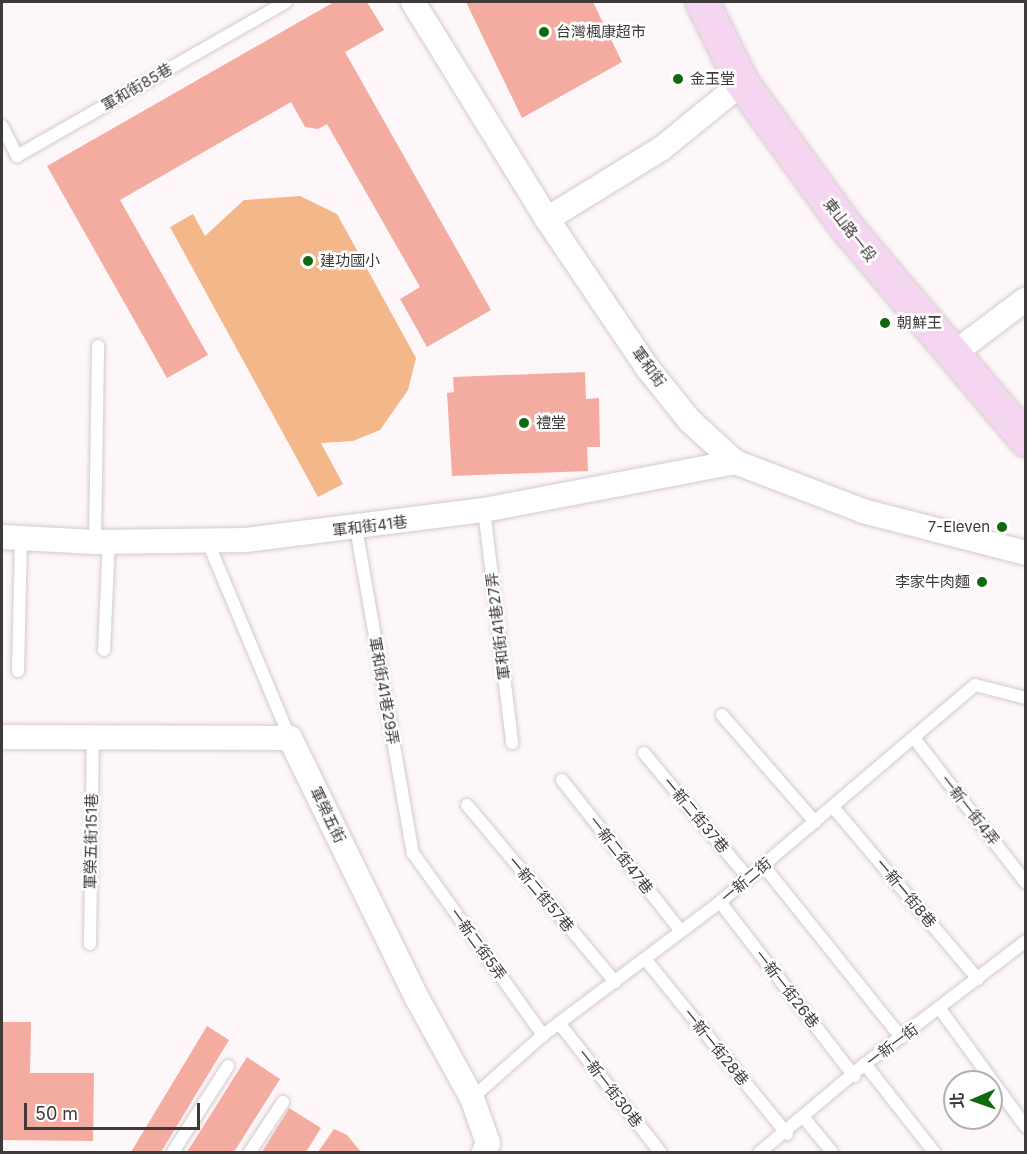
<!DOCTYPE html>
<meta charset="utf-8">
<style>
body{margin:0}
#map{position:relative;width:1027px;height:1154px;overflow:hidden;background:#fef7f9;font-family:Inter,"Noto Sans TC",sans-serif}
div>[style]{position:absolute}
.green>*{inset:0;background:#f4b78a}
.building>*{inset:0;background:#f4aca1}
.roads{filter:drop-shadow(0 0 2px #d4cacc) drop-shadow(0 0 2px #d4cacc)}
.lane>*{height:12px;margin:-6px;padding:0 6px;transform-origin:6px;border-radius:6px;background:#fff}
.street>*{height:24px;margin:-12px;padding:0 12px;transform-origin:12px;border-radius:12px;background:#fff}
.secondary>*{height:33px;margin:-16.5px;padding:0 16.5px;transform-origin:16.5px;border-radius:16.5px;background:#f4d6f1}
.dots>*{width:16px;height:16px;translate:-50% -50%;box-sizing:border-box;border:3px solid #fff;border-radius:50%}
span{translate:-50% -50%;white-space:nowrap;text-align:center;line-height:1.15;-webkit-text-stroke:5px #fff;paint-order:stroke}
.poi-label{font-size:15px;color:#3e3a3b}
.left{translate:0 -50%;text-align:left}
.right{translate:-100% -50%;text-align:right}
.street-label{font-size:15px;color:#3e3a3b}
.frame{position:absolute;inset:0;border:3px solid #3e3a3b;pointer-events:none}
.north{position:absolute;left:943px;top:1070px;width:60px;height:60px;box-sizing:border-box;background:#fff;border:2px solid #b2b0b1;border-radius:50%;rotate:268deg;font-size:16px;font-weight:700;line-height:24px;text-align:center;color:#3e3a3b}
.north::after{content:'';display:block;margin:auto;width:21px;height:27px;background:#10680f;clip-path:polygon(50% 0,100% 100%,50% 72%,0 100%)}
.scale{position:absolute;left:24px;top:1103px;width:176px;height:27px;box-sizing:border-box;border:3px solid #3e3a3b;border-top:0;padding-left:8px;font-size:18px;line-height:21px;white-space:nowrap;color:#3e3a3b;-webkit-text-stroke:4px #fff;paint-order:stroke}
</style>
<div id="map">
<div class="green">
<div style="clip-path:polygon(300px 196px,337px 214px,416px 358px,408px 390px,380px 430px,353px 441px,321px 443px,343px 484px,318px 497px,170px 227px,193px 214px,205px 236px,244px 200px)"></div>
</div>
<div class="building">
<div style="clip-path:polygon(334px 2px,367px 2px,384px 30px,345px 52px,491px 310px,427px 347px,400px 299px,420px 287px,327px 124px,318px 129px,305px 127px,291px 102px,120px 200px,208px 355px,167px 378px,47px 166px)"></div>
<div style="clip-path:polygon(466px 2px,593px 2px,622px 62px,522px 118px)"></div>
<div style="clip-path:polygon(585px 372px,586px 399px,599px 398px,600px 447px,587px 447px,588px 471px,452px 476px,447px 393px,454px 392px,453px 377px)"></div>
<div style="clip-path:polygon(2px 1022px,31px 1022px,30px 1073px,94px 1073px,93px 1141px,2px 1140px)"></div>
<div style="clip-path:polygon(207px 1026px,229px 1040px,161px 1152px,131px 1152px)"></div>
<div style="clip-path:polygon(247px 1057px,280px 1079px,234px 1152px,187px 1152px)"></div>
<div style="clip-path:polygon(289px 1108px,321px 1128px,306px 1152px,262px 1152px)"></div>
<div style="clip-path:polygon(334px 1129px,347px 1135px,361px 1152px,318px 1152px)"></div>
</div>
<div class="roads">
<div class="lane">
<div style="left:2px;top:126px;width:34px;rotate:63deg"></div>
<div style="left:17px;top:156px;width:310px;rotate:-29.8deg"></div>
<div style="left:484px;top:510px;width:235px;rotate:83.1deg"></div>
<div style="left:356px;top:528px;width:330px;rotate:80.1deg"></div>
<div style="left:413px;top:853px;width:224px;rotate:54.5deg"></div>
<div style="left:207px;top:540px;width:215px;rotate:67.3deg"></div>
<div style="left:95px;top:542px;width:196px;rotate:-89.1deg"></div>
<div style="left:104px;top:650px;width:109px;rotate:-87.4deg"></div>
<div style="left:18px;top:671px;width:133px;rotate:-88.7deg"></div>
<div style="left:722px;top:715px;width:142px;rotate:49deg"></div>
<div style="left:914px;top:738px;width:183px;rotate:52.3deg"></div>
<div style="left:644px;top:753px;width:163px;rotate:50.2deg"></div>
<div style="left:562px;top:780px;width:191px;rotate:51.8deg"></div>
<div style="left:467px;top:805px;width:231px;rotate:50.1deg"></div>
<div style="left:833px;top:807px;width:225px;rotate:49.9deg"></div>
<div style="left:763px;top:865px;width:221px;rotate:51.3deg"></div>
<div style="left:720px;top:902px;width:220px;rotate:52.4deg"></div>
<div style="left:90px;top:944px;width:207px;rotate:-89.2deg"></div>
<div style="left:646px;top:960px;width:224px;rotate:51deg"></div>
<div style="left:940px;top:1009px;width:146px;rotate:53.9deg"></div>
<div style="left:559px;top:1023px;width:164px;rotate:51.9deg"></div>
<div style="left:865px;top:1064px;width:112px;rotate:51.9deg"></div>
<div style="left:472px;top:1098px;width:95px;rotate:-41.6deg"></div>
<div style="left:543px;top:1035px;width:221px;rotate:-36.9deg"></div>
<div style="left:720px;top:902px;width:335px;rotate:-40.4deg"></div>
<div style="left:975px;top:685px;width:53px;rotate:14.3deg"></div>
<div style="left:804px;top:1118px;width:44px;rotate:50.5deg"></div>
<div style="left:173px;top:1152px;width:102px;rotate:-57.4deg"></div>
<div style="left:250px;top:1152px;width:60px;rotate:-56.6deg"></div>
<div style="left:760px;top:1152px;width:137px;rotate:-40deg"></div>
<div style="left:865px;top:1064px;width:203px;rotate:-37.4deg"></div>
</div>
<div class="street">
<div style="left:413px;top:2px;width:255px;rotate:58.3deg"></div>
<div style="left:547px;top:219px;width:182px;rotate:56deg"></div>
<div style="left:649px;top:370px;width:65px;rotate:51.2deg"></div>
<div style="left:690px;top:421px;width:61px;rotate:42.3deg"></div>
<div style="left:735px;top:462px;width:137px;rotate:20.9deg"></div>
<div style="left:863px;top:511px;width:168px;rotate:14.4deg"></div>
<div style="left:547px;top:219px;width:134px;rotate:-31.6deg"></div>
<div style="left:661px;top:149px;width:104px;rotate:-39.2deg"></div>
<div style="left:953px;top:354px;width:91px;rotate:-37deg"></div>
<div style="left:2px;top:537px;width:93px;rotate:3.1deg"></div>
<div style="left:95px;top:542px;width:151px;rotate:-0.8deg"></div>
<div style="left:246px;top:540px;width:240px;rotate:-7.2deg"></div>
<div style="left:484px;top:510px;width:256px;rotate:-10.8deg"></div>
<div style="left:2px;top:737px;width:288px;rotate:0.2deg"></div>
<div style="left:290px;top:738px;width:289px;rotate:64deg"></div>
<div style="left:417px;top:998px;width:114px;rotate:61.2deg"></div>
<div style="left:472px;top:1098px;width:48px;rotate:70.4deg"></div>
<div style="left:488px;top:1143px;width:10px;rotate:114deg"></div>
</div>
<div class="secondary">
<div style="left:702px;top:2px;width:90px;rotate:63.7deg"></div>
<div style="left:742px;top:83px;width:179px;rotate:54.1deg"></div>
<div style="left:847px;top:228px;width:277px;rotate:49.8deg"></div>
</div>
</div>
<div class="dots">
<div style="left:544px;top:32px;background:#10680f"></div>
<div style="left:678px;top:79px;background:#10680f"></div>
<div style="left:308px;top:261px;background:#10680f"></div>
<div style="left:885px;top:323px;background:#10680f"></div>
<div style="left:524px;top:423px;background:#10680f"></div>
<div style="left:1002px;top:527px;background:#10680f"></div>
<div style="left:982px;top:582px;background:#10680f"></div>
</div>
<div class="poi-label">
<span class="left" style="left:556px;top:32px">台灣楓康超市</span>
<span class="left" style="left:690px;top:79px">金玉堂</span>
<span class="left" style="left:320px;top:261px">建功國小</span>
<span class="left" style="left:897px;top:323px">朝鮮王</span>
<span class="left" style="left:536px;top:423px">禮堂</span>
<span class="right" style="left:990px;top:527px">7-Eleven</span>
<span class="right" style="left:970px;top:582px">李家牛肉麵</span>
</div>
<div class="street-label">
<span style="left:137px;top:87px;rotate:-30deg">軍和街85巷</span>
<span style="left:850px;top:230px;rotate:52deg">東山路一段</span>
<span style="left:649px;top:367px;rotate:54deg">軍和街</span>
<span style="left:370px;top:526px;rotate:-7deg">軍和街41巷</span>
<span style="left:498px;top:626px;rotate:-97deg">軍和街41巷27弄</span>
<span style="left:384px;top:691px;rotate:80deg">軍和街41巷29弄</span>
<span style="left:970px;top:810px;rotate:52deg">一新一街4弄</span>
<span style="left:328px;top:815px;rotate:64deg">軍榮五街</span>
<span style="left:696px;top:815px;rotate:50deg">一新二街37巷</span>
<span style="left:91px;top:841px;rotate:-89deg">軍榮五街151巷</span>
<span style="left:621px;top:855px;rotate:52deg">一新二街47巷</span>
<span style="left:746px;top:880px;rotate:-40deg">一新二街</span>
<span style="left:906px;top:893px;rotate:50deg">一新一街8巷</span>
<span style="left:541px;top:894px;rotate:50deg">一新二街57巷</span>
<span style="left:478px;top:944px;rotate:54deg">一新二街5弄</span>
<span style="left:787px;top:989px;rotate:52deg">一新一街26巷</span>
<span style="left:892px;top:1045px;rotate:-37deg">一新一街</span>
<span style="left:716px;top:1047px;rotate:51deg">一新一街28巷</span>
<span style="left:610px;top:1088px;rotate:52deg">一新一街30巷</span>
</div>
<div class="frame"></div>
<div class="north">北</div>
<div class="scale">50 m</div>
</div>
